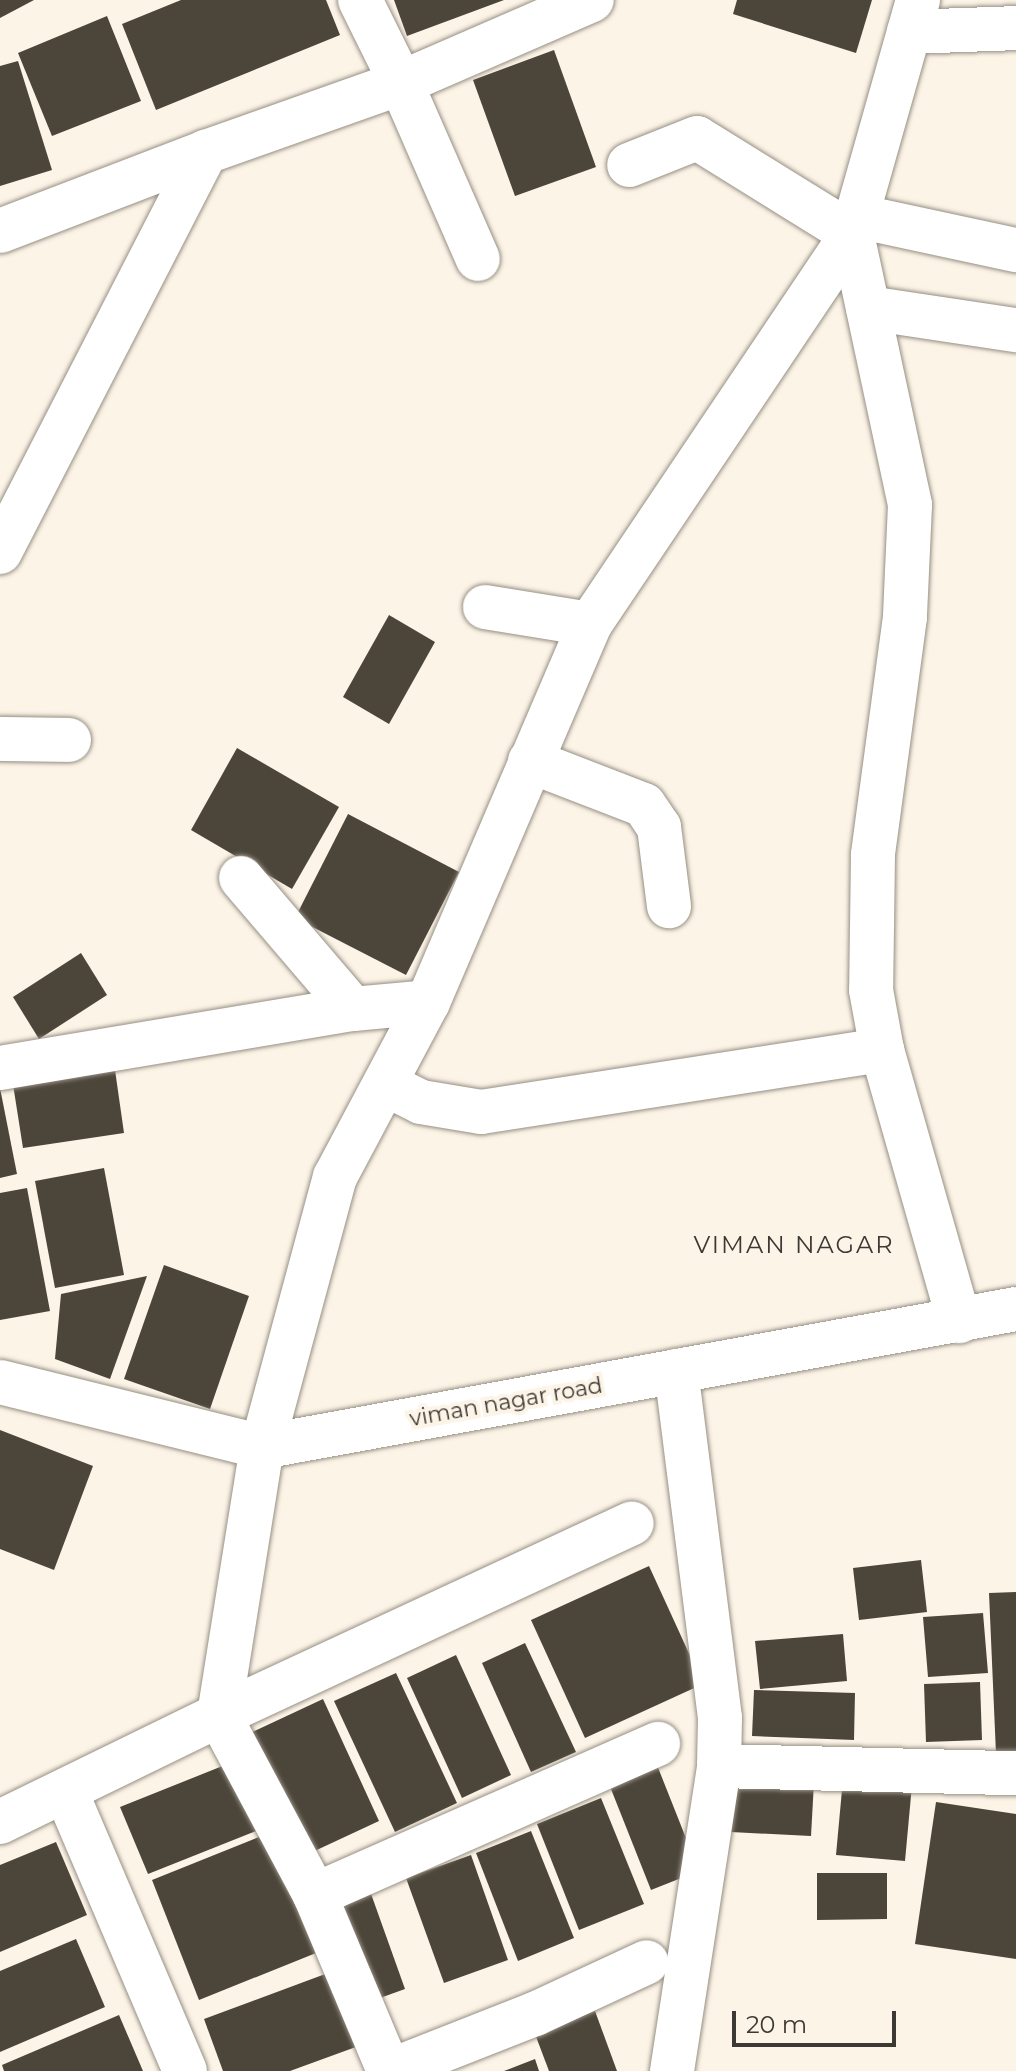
<!DOCTYPE html>
<style>
body{margin:0}
#map{position:relative;width:1016px;height:2071px;overflow:hidden;background:#fcf4e7;font-family:Montserrat,sans-serif}
div>[style]{position:absolute}
.building>*{inset:0;background:#4c453a}
.roads{filter:drop-shadow(0 0 2px #968f83) drop-shadow(0 0 2px #968f83)}
.minor>*{height:44px;margin:-22px;padding:0 22px;transform-origin:22px;border-radius:22px;background:#fff}
span{translate:-50% -50%;white-space:nowrap;text-align:center;line-height:1.15;-webkit-text-stroke:8px #fcf4e7;paint-order:stroke}
.street-label{font-size:22px;color:#3c3833}
.neighbourhood-label{font-size:24px;color:#3c3833;letter-spacing:2px}
.scale{position:absolute;left:732px;top:2011px;width:164px;height:36px;box-sizing:border-box;border:4px solid #3c3833;border-top:0;padding-left:10px;font-size:24px;line-height:28px;white-space:nowrap;color:#3c3833;-webkit-text-stroke:6px #fcf4e7;paint-order:stroke}
</style>
<div id="map">
<div class="building">
<div style="clip-path:polygon(0 0,34px 0,0 18px)"></div>
<div style="clip-path:polygon(181px 0,326px 0,340px 35px,156px 110px,122px 24px)"></div>
<div style="clip-path:polygon(394px 0,504px 0,407px 36px)"></div>
<div style="clip-path:polygon(737px 0,872px 0,856px 53px,733px 14px)"></div>
<div style="clip-path:polygon(107px 16px,141px 101px,52px 136px,18px 53px)"></div>
<div style="clip-path:polygon(554px 50px,596px 167px,515px 196px,473px 80px)"></div>
<div style="clip-path:polygon(18px 61px,52px 170px,0 186px,0 66px)"></div>
<div style="clip-path:polygon(389px 615px,435px 642px,389px 724px,343px 697px)"></div>
<div style="clip-path:polygon(237px 748px,339px 807px,292px 889px,191px 830px)"></div>
<div style="clip-path:polygon(348px 814px,459px 872px,406px 975px,295px 918px)"></div>
<div style="clip-path:polygon(81px 953px,107px 995px,39px 1039px,13px 997px)"></div>
<div style="clip-path:polygon(114px 1063px,124px 1133px,23px 1148px,12px 1078px)"></div>
<div style="clip-path:polygon(0 1088px,17px 1174px,0 1178px)"></div>
<div style="clip-path:polygon(104px 1168px,124px 1275px,55px 1288px,35px 1181px)"></div>
<div style="clip-path:polygon(27px 1188px,50px 1311px,0 1320px,0 1193px)"></div>
<div style="clip-path:polygon(164px 1265px,249px 1296px,210px 1409px,124px 1379px)"></div>
<div style="clip-path:polygon(147px 1276px,110px 1379px,55px 1359px,61px 1294px)"></div>
<div style="clip-path:polygon(0 1430px,93px 1466px,54px 1570px,0 1549px)"></div>
<div style="clip-path:polygon(921px 1560px,927px 1612px,859px 1620px,853px 1568px)"></div>
<div style="clip-path:polygon(649px 1566px,703px 1684px,585px 1738px,531px 1620px)"></div>
<div style="clip-path:polygon(1016px 1592px,1016px 1754px,996px 1754px,989px 1593px)"></div>
<div style="clip-path:polygon(983px 1613px,988px 1673px,928px 1677px,923px 1617px)"></div>
<div style="clip-path:polygon(843px 1634px,847px 1681px,760px 1689px,755px 1641px)"></div>
<div style="clip-path:polygon(525px 1643px,576px 1752px,531px 1772px,482px 1663px)"></div>
<div style="clip-path:polygon(456px 1655px,511px 1775px,462px 1798px,407px 1678px)"></div>
<div style="clip-path:polygon(396px 1673px,457px 1803px,395px 1832px,334px 1701px)"></div>
<div style="clip-path:polygon(980px 1682px,982px 1740px,926px 1742px,924px 1684px)"></div>
<div style="clip-path:polygon(754px 1690px,855px 1693px,854px 1740px,752px 1736px)"></div>
<div style="clip-path:polygon(323px 1699px,379px 1821px,306px 1855px,250px 1733px)"></div>
<div style="clip-path:polygon(230px 1763px,256px 1831px,148px 1874px,120px 1807px)"></div>
<div style="clip-path:polygon(657px 1765px,699px 1871px,651px 1890px,609px 1784px)"></div>
<div style="clip-path:polygon(733px 1778px,814px 1782px,811px 1836px,731px 1832px)"></div>
<div style="clip-path:polygon(843px 1779px,912px 1785px,905px 1861px,836px 1855px)"></div>
<div style="clip-path:polygon(601px 1798px,644px 1904px,579px 1930px,537px 1824px)"></div>
<div style="clip-path:polygon(936px 1802px,1016px 1814px,1016px 1959px,915px 1944px)"></div>
<div style="clip-path:polygon(274px 1831px,321px 1951px,199px 2000px,152px 1880px)"></div>
<div style="clip-path:polygon(531px 1831px,574px 1938px,518px 1961px,476px 1853px)"></div>
<div style="clip-path:polygon(56px 1842px,87px 1915px,0 1952px,0 1865px)"></div>
<div style="clip-path:polygon(471px 1855px,508px 1960px,444px 1983px,406px 1878px)"></div>
<div style="clip-path:polygon(817px 1873px,887px 1873px,887px 1919px,817px 1920px)"></div>
<div style="clip-path:polygon(370px 1891px,405px 1989px,366px 2003px,332px 1905px)"></div>
<div style="clip-path:polygon(76px 1939px,105px 2007px,0 2052px,0 1971px)"></div>
<div style="clip-path:polygon(336px 1970px,364px 2044px,290px 2071px,223px 2071px,204px 2019px)"></div>
<div style="clip-path:polygon(595px 2011px,617px 2071px,549px 2071px,535px 2034px)"></div>
<div style="clip-path:polygon(119px 2015px,143px 2071px,4px 2071px,2px 2065px)"></div>
<div style="clip-path:polygon(535px 2059px,539px 2071px,504px 2071px)"></div>
</div>
<div class="roads">
<div class="minor">
<div style="left:360px;top:0;width:93px;rotate:63.7deg"></div>
<div style="left:401px;top:83px;width:192px;rotate:66.4deg"></div>
<div style="left:918px;top:0;width:243px;rotate:105.8deg"></div>
<div style="left:852px;top:234px;width:277px;rotate:77.9deg"></div>
<div style="left:910px;top:505px;width:112px;rotate:92.6deg"></div>
<div style="left:905px;top:617px;width:240px;rotate:97.7deg"></div>
<div style="left:873px;top:855px;width:135px;rotate:90.8deg"></div>
<div style="left:871px;top:990px;width:61px;rotate:79.6deg"></div>
<div style="left:882px;top:1050px;width:282px;rotate:74.1deg"></div>
<div style="left:909px;top:32px;width:107px;rotate:-2.1deg"></div>
<div style="left:857px;top:216px;width:163px;rotate:12.1deg"></div>
<div style="left:0;top:231px;width:221px;rotate:-21deg"></div>
<div style="left:206px;top:152px;width:207px;rotate:-19.5deg"></div>
<div style="left:401px;top:83px;width:208px;rotate:-23.5deg"></div>
<div style="left:868px;top:308px;width:150px;rotate:8.5deg"></div>
<div style="left:0;top:552px;width:450px;rotate:-62.8deg"></div>
<div style="left:485px;top:607px;width:106px;rotate:9.2deg"></div>
<div style="left:0;top:739px;width:69px;rotate:0.8deg"></div>
<div style="left:530px;top:761px;width:122px;rotate:21.1deg"></div>
<div style="left:644px;top:805px;width:27px;rotate:56deg"></div>
<div style="left:659px;top:827px;width:80px;rotate:82.8deg"></div>
<div style="left:241px;top:878px;width:172px;rotate:49.5deg"></div>
<div style="left:0;top:1068px;width:358px;rotate:-9.5deg"></div>
<div style="left:353px;top:1009px;width:75px;rotate:-5.3deg"></div>
<div style="left:385px;top:1084px;width:40px;rotate:26.6deg"></div>
<div style="left:421px;top:1102px;width:61px;rotate:9.5deg"></div>
<div style="left:481px;top:1112px;width:406px;rotate:-8.8deg"></div>
<div style="left:0;top:1382px;width:270px;rotate:13.9deg"></div>
<div style="left:262px;top:1447px;width:767px;rotate:-10.37deg"></div>
<div style="left:719px;top:1766px;width:297px;rotate:1.4deg"></div>
<div style="left:66px;top:1792px;width:303px;rotate:66.9deg"></div>
<div style="left:0;top:1822px;width:244px;rotate:-26deg"></div>
<div style="left:219px;top:1715px;width:455px;rotate:-24.9deg"></div>
<div style="left:315px;top:1895px;width:375px;rotate:-23.8deg"></div>
<div style="left:389px;top:2071px;width:191px;rotate:-112.8deg"></div>
<div style="left:315px;top:1895px;width:204px;rotate:-118.1deg"></div>
<div style="left:219px;top:1715px;width:271px;rotate:-80.9deg"></div>
<div style="left:262px;top:1447px;width:280px;rotate:-74.9deg"></div>
<div style="left:335px;top:1177px;width:198px;rotate:-62deg"></div>
<div style="left:428px;top:1002px;width:411px;rotate:-66.8deg"></div>
<div style="left:590px;top:624px;width:470px;rotate:-56.1deg"></div>
<div style="left:852px;top:234px;width:182px;rotate:-148.2deg"></div>
<div style="left:697px;top:138px;width:73px;rotate:158.3deg"></div>
<div style="left:390px;top:2071px;width:156px;rotate:-21.5deg"></div>
<div style="left:535px;top:2014px;width:123px;rotate:-24.9deg"></div>
<div style="left:672px;top:2071px;width:309px;rotate:-81.2deg"></div>
<div style="left:719px;top:1766px;width:48px;rotate:-88.8deg"></div>
<div style="left:720px;top:1718px;width:350px;rotate:-97.2deg"></div>
</div>
</div>
<div class="street-label">
<span style="left:506px;top:1402px;rotate:-10deg">viman nagar road</span>
</div>
<div class="neighbourhood-label">
<span style="left:794px;top:1245px">VIMAN NAGAR</span>
</div>
<div class="scale">20 m</div>
</div>
